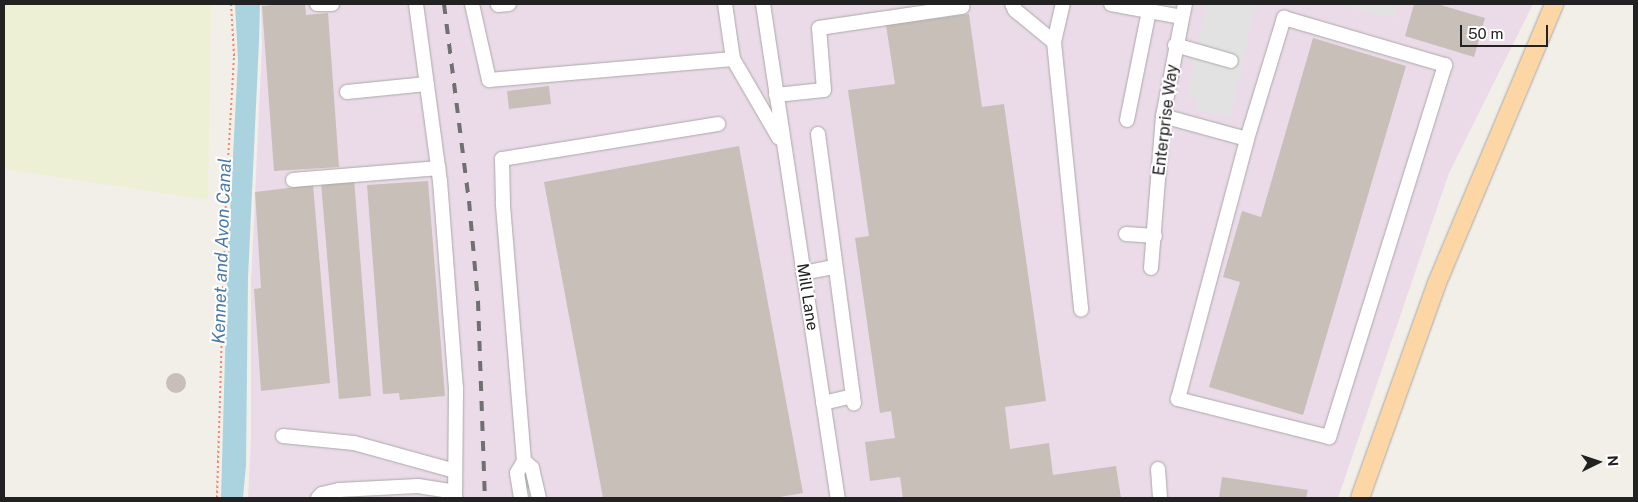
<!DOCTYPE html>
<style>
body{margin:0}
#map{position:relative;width:1638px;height:502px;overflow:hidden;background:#f2efe9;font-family:"Public Sans",sans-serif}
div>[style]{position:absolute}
.industrial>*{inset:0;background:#ebdbe8}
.farmland>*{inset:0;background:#eef0d5}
.parking>*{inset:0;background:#e2e2e2}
.water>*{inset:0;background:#aad3df}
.building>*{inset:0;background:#c7bfb8}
.round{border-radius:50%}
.path>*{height:2px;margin-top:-1px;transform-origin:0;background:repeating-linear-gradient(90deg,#fa8072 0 2.5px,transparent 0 5px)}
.roads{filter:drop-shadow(0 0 1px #a9a9a9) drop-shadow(0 0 1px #a9a9a9)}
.minor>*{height:14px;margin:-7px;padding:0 7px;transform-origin:7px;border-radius:7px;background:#fff}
.major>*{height:18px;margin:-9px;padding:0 9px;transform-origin:9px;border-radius:9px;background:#fcd6a4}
.rail>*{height:4px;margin-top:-2px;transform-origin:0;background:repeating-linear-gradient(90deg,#707070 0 10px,transparent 0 20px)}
span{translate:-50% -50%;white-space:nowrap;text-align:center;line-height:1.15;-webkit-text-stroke:4px #fff;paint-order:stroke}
.street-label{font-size:16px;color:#222}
.water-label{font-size:18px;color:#4a7aab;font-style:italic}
.frame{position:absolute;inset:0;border:5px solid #222;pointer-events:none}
.north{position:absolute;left:1573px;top:437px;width:50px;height:50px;-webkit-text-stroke:4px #fff;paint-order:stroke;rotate:86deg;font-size:14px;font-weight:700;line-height:20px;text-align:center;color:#222}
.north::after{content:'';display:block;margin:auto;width:18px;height:22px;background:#222;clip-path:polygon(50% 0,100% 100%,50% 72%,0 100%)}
.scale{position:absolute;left:1460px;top:25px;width:88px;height:22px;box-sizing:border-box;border:2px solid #222;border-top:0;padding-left:6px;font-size:15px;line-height:18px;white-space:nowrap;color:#222;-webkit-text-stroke:4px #fff;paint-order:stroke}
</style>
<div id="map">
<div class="industrial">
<div style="clip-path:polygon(261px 4px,1533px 4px,1449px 173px,1338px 498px,248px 498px,251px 439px,251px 282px,262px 46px)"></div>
</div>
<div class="farmland">
<div style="clip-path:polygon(4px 4px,211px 4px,208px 200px,4px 169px)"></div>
</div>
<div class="parking">
<div style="clip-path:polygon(1207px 4px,1256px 4px,1230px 117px,1196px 110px,1198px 99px,1186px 96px)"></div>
<div style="clip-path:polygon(1332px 4px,1397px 4px,1394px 18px)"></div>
</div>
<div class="water">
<div style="clip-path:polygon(235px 4px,260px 4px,259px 41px,248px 278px,246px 465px,243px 498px,221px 498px,228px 250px,238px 60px)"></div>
</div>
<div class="building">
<div style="clip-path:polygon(285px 4px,305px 4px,306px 15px,328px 13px,339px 167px,274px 171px,262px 6px)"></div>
<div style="clip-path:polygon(1414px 4px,1437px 4px,1485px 18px,1474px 57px,1405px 36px)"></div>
<div style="clip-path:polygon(969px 14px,982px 107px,1004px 104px,1046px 401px,1005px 407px,1010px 449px,1049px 443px,1053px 475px,1116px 466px,1121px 498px,903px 498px,900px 477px,870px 481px,865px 442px,895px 438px,891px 411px,880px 413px,855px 238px,869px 236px,848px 90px,895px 84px,886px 25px)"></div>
<div style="clip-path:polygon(1313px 38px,1406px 66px,1303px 415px,1209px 387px,1240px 282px,1223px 277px,1242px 211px,1261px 217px)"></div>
<div style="clip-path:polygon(549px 86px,551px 104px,509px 109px,507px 91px)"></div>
<div style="clip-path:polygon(739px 146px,803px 493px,774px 498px,603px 498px,544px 182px)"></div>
<div style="clip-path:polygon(354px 179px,371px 396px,339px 399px,321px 182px)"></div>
<div style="clip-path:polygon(428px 181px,445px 396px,400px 400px,399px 393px,383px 394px,367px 185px)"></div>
<div style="clip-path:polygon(313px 185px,330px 383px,261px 391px,254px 289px,261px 288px,255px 192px)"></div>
<div class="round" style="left:166px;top:373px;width:20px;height:20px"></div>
<div style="clip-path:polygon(530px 469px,533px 487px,525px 489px,521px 471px)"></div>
<div style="clip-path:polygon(1222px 477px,1308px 490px,1306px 498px,1219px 498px)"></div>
</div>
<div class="path">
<div style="left:217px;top:498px;width:303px;rotate:-88.3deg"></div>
<div style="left:226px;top:195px;width:139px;rotate:-86.7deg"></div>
<div style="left:234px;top:56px;width:52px;rotate:-93.3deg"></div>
</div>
<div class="roads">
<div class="minor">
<div style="left:317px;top:4px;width:15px"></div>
<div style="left:416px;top:4px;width:179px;rotate:82.3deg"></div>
<div style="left:440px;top:181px;width:208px;rotate:85.6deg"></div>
<div style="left:456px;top:388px;width:110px;rotate:90.5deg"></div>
<div style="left:472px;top:4px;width:78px;rotate:77.4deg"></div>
<div style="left:489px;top:80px;width:245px;rotate:-4.9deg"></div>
<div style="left:733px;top:59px;width:91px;rotate:59.8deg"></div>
<div style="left:725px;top:4px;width:56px;rotate:81.7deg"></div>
<div style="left:763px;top:4px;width:500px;rotate:81.4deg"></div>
<div style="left:1012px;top:4px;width:7px;rotate:63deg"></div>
<div style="left:1015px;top:10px;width:50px;rotate:39.4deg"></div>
<div style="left:1054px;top:42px;width:39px;rotate:-77deg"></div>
<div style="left:1111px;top:4px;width:72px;rotate:10.4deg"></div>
<div style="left:498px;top:5px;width:11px;rotate:-5deg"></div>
<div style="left:1054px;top:42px;width:269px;rotate:84.2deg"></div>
<div style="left:1175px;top:45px;width:58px;rotate:15.9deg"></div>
<div style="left:347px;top:92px;width:80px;rotate:-5.7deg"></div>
<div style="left:776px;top:95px;width:48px;rotate:-5.9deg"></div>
<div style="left:824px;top:90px;width:62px;rotate:-94.6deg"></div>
<div style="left:819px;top:28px;width:145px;rotate:-8.4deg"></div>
<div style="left:1163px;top:116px;width:87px;rotate:15.3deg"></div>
<div style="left:1247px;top:139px;width:127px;rotate:-73deg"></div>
<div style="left:1284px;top:18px;width:168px;rotate:16.3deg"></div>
<div style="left:1445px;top:65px;width:390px;rotate:107.3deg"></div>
<div style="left:1329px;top:437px;width:156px;rotate:-165.9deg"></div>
<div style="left:1178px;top:399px;width:269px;rotate:-75.1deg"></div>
<div style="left:1127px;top:120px;width:111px;rotate:-78.6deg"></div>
<div style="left:1149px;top:11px;width:8px;rotate:-113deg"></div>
<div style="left:818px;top:134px;width:272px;rotate:82.4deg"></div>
<div style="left:293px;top:180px;width:146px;rotate:-4.7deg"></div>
<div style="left:1126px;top:234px;width:29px;rotate:4deg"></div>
<div style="left:1151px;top:268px;width:152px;rotate:-85.5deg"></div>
<div style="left:1163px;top:116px;width:114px;rotate:-78.9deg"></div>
<div style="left:803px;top:273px;width:33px;rotate:-11deg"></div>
<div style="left:823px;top:403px;width:31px;rotate:-13deg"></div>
<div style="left:283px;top:436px;width:71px;rotate:5.6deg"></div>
<div style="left:354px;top:443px;width:105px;rotate:15.5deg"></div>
<div style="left:524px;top:461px;width:11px;rotate:41deg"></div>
<div style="left:532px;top:468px;width:31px;rotate:77deg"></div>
<div style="left:1158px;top:469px;width:29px;rotate:86deg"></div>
<div style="left:318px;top:498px;width:6px;rotate:-45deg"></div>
<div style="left:322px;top:494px;width:17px;rotate:-13deg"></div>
<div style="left:339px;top:490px;width:79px;rotate:-2.9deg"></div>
<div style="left:418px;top:486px;width:37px;rotate:9deg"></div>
<div style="left:521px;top:498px;width:25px;rotate:-99deg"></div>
<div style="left:517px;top:473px;width:14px;rotate:-60deg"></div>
<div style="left:524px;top:461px;width:259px;rotate:-94.7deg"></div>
<div style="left:503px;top:203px;width:44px;rotate:-91.3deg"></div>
<div style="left:502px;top:159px;width:219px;rotate:-9.2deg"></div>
</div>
<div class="major">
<div style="left:1360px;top:498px;width:228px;rotate:-70.3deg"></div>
<div style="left:1437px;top:283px;width:303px;rotate:-67.2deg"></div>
</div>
</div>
<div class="rail">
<div style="left:444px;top:4px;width:199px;rotate:82.8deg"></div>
<div style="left:469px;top:201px;width:100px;rotate:84.9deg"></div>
<div style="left:478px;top:301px;width:197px;rotate:88deg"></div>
</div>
<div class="street-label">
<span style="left:1166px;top:120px;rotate:-83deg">Enterprise Way</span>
<span style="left:807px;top:297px;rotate:81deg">Mill Lane</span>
</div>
<div class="water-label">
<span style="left:222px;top:251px;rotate:-88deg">Kennet and Avon Canal</span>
</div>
<div class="frame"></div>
<div class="north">N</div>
<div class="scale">50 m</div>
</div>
